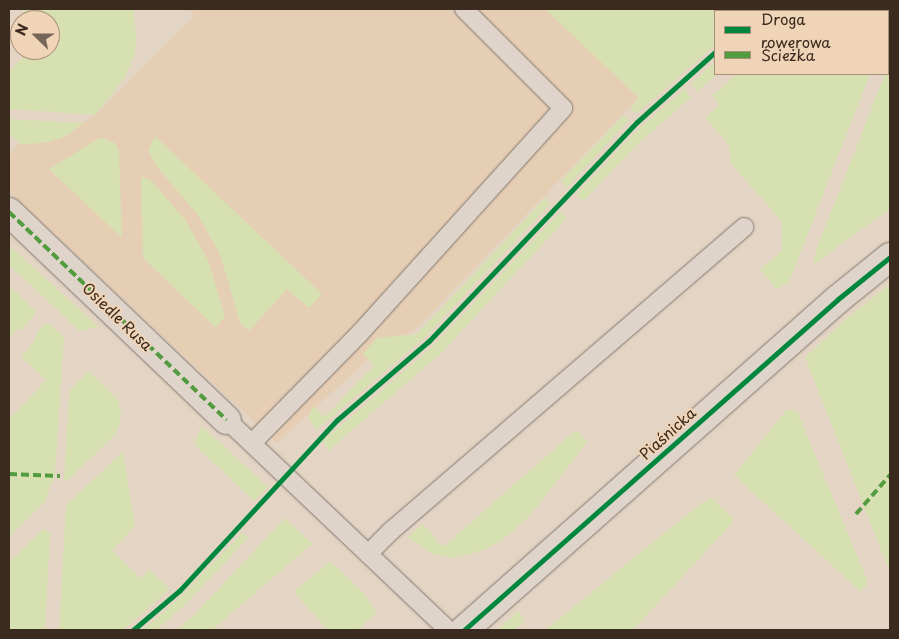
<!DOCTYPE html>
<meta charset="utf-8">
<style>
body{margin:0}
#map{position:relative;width:899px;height:639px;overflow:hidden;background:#e3d4c4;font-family:"Playpen Sans",sans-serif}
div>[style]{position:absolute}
.built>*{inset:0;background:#e6ceb5}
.green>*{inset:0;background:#d7e0b0}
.roads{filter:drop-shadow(0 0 1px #82786e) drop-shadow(0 0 1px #82786e)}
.service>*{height:18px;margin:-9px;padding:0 9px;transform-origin:9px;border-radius:9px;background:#ded4c9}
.minor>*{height:28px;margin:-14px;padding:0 14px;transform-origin:14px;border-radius:14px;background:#ded4c9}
.quiet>*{height:4px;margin-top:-2px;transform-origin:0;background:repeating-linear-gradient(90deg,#529c3f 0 8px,transparent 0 12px)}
.cycleway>*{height:5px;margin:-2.5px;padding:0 2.5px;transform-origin:2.5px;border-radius:2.5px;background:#00873e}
span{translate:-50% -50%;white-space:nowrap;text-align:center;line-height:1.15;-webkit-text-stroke:4px #f0d4b7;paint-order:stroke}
.street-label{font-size:15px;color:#3b2a1e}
.frame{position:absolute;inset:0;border:10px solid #3b2a1e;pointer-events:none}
.legend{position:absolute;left:714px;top:10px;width:175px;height:65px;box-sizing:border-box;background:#f0d4b7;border:1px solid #a8907a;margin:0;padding:6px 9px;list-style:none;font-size:15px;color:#3b2a1e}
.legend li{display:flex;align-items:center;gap:10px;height:25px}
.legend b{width:25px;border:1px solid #a8907a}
.north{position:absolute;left:10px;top:10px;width:50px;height:50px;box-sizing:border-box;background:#f0d4b7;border:1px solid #a8907a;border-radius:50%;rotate:292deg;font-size:14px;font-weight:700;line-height:20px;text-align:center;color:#3b2a1e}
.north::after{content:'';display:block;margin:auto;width:18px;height:22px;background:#766658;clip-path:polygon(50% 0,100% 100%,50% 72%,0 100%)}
</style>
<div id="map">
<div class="built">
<div style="clip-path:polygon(188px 9px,738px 9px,715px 11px,639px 97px,416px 329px,381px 347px,277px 443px,9px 192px,9px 155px,20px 143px,59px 139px,95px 115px,195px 16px)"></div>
</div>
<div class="green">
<div style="clip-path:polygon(21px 9px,133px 9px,137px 41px,133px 59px,124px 79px,95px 115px,9px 109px,9px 72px,30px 50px,50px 50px,50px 20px,33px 20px)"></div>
<div style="clip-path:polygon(545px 9px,758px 9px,755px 11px,715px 11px,715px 45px,636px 114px,630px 109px,639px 98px)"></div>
<div style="clip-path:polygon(827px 9px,890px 9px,890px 23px,888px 30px,888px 11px,823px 11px)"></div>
<div style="clip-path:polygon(890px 61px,890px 209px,853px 235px,813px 266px,816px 250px,885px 74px,888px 74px)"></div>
<div style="clip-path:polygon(715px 62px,715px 74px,717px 74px,698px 91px,691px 84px)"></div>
<div style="clip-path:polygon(737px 74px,870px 74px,789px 282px,777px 289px,760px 270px,782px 250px,782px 222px,731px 163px,729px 145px,705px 118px,719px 105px,712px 96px)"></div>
<div style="clip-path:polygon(684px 89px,691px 97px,639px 143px,583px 201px,576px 195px,632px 135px)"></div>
<div style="clip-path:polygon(624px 115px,629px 120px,567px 187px,561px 181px)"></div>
<div style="clip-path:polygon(9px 119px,84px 123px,64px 137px,45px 143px,21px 144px,9px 134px)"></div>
<div style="clip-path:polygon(155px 136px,322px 294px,309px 308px,287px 289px,249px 331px,240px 323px,220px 254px,197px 214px,158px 168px,148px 151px)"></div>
<div style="clip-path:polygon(101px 137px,115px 143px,119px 150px,122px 238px,49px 169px)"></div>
<div style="clip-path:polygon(141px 177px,151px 180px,186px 221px,208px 260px,225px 316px,216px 328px,143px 258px)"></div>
<div style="clip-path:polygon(545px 198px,551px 203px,425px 337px,316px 430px,308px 417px,313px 406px,325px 417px,374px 365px,363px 354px,377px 338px,417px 334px)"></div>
<div style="clip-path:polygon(560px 212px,567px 218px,440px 354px,328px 451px,323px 441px,433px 346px)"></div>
<div style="clip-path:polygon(9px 245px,92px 321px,98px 327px,80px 331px,9px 265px)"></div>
<div style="clip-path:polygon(890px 284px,890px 573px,805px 357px,844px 321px)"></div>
<div style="clip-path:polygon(9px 286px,34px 309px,34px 316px,20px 331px,17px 329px,9px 338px)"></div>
<div style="clip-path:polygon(44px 324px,50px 324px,64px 337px,55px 475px,44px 503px,9px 537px,9px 420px,46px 380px,21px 357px,33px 343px,38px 331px)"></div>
<div style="clip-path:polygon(89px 371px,118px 400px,121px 412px,120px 423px,116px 434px,66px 482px,64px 479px,69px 395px,71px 389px)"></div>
<div style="clip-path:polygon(787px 410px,797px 411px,868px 582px,861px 592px,734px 475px)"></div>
<div style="clip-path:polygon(202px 426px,268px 487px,254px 501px,194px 444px)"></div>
<div style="clip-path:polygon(576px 430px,587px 442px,529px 517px,502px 540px,485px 550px,455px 558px,430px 553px,408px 537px,423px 524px,443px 547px)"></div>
<div style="clip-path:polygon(123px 452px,135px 526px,112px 551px,141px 579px,149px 570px,170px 589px,123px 630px,59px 630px,66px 505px)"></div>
<div style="clip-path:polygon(712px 498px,734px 519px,732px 523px,633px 630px,545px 630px,700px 504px)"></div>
<div style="clip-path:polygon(285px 518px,312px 544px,212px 630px,177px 630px,194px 615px)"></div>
<div style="clip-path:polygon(45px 528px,50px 534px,45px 630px,9px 630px,9px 562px)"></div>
<div style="clip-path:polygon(243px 532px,248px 538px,184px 606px,156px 630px,143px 630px,178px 599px)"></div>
<div style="clip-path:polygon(330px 561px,364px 594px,377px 613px,357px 630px,328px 630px,294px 592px)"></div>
<div style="clip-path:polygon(519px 611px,525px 621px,514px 630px,497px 630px)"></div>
</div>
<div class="roads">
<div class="service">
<div style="left:227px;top:420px;width:305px;rotate:43.5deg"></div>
<div style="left:252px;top:443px;width:154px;rotate:-45.5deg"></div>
<div style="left:360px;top:333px;width:303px;rotate:-47.9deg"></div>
<div style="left:563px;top:108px;width:140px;rotate:-135deg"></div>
<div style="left:368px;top:554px;width:33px;rotate:-45deg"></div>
<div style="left:391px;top:531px;width:466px;rotate:-40.7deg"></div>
</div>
<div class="minor">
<div style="left:9px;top:212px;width:301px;rotate:43.7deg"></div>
<div style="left:464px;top:630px;width:499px;rotate:-41.5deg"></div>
<div style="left:838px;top:299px;width:67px;rotate:-38.9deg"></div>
</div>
</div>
<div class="quiet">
<div style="left:9px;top:212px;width:301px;rotate:43.7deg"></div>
<div style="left:9px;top:474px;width:51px;rotate:2.2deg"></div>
<div style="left:856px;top:514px;width:52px;rotate:-48.9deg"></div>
</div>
<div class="cycleway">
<div style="left:133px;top:630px;width:62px;rotate:-40.4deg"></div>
<div style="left:180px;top:590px;width:231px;rotate:-47.3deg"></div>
<div style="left:337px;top:420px;width:121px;rotate:-40.7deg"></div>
<div style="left:429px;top:341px;width:302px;rotate:-46.5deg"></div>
<div style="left:637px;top:122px;width:105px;rotate:-41.9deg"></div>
<div style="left:464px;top:630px;width:499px;rotate:-41.5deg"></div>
<div style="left:838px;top:299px;width:67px;rotate:-38.9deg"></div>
</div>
<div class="street-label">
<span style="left:118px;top:316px;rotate:44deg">Osiedle Rusa</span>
<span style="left:667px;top:433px;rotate:-42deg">Piaśnicka</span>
</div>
<div class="frame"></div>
<ul class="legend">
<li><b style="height:6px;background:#00873e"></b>Droga rowerowa</li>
<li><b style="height:6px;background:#529c3f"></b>Ścieżka</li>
</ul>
<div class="north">N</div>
</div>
